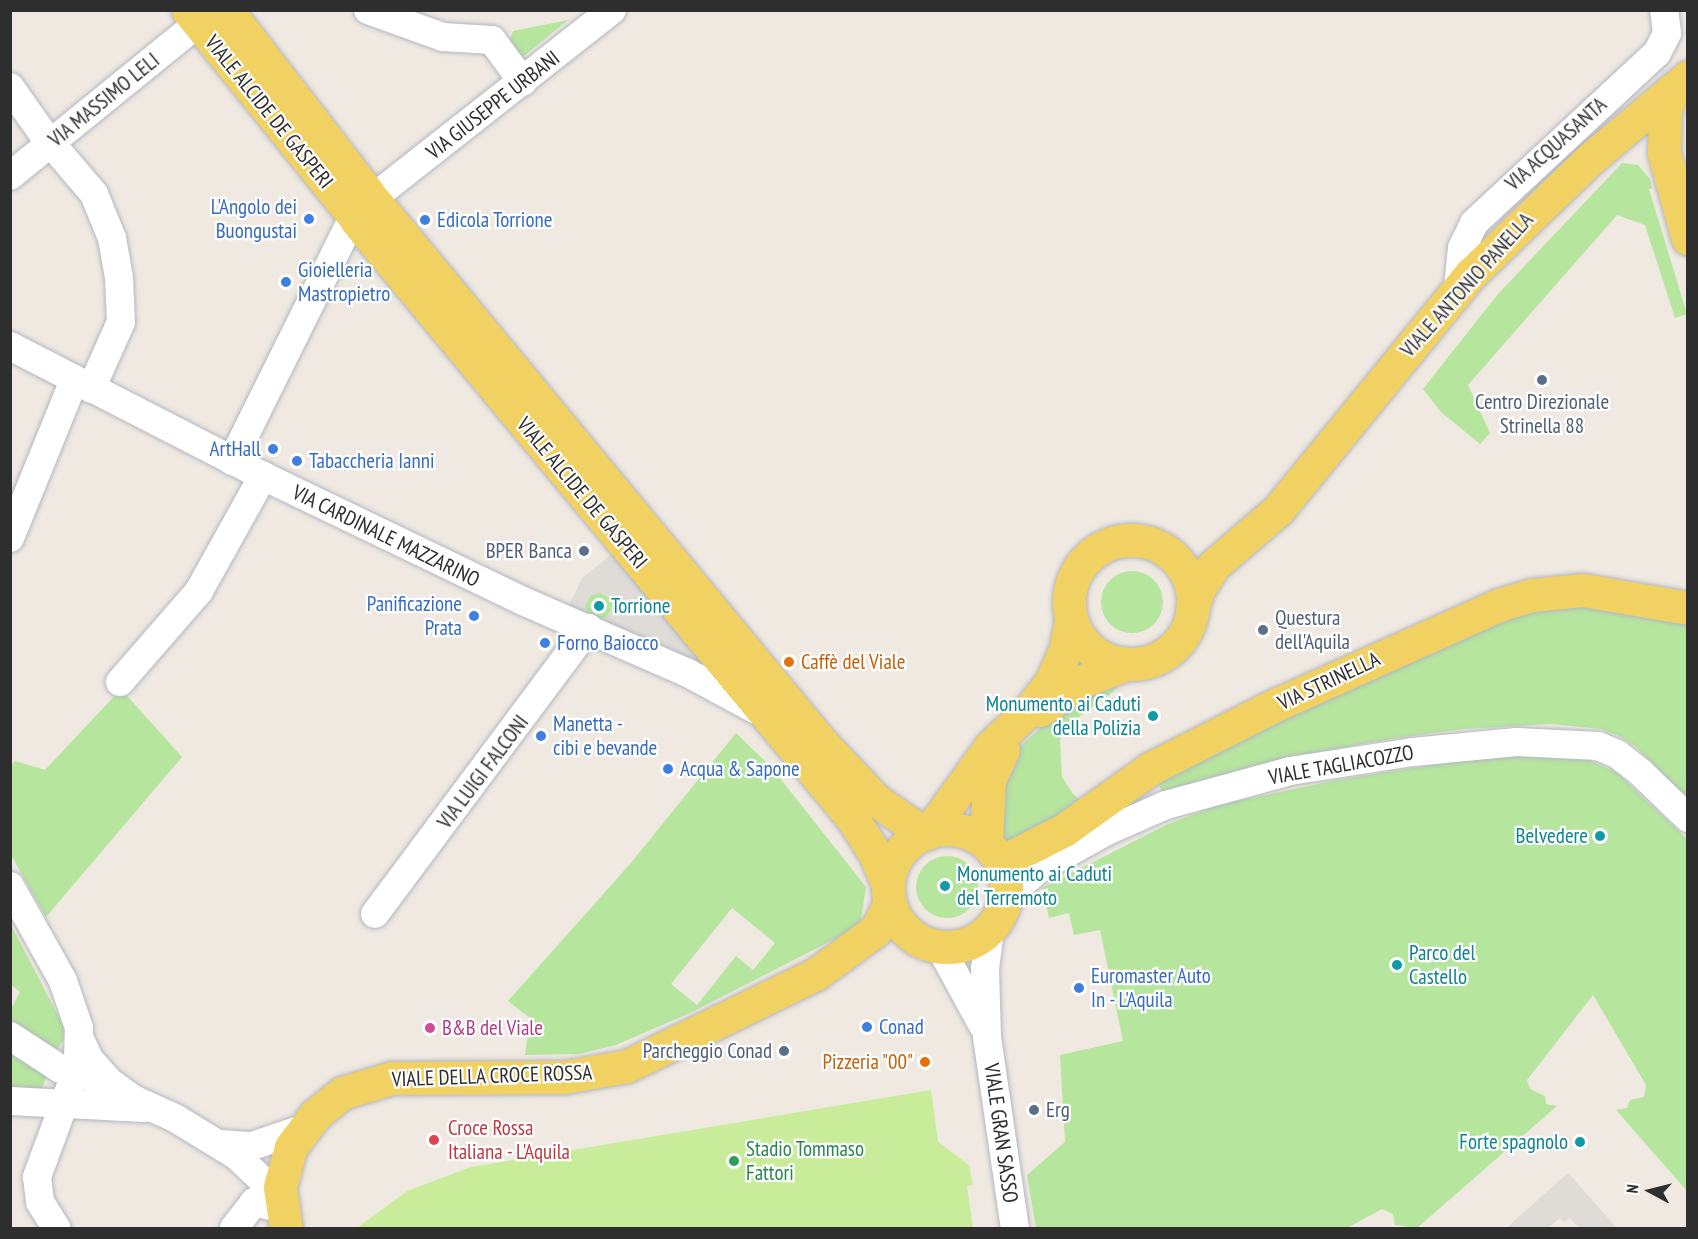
<!DOCTYPE html>
<meta charset="utf-8">
<style>
body{margin:0}
#map{position:relative;width:1698px;height:1239px;overflow:hidden;background:#efe9e1;font-family:"PT Sans Narrow",sans-serif}
div>[style]{position:absolute}
.green>*{inset:0;background:#b6e59e}
.round{border-radius:50%}
.pitch>*{inset:0;background:#c9ec9a}
.plaza>*{inset:0;background:#dfdcd8}
.roads{filter:drop-shadow(0 0 2px #b4b7c1) drop-shadow(0 0 2px #b4b7c1)}
.minor>*{height:28px;margin:-14px;padding:0 14px;transform-origin:14px;border-radius:14px;background:#fff}
.major>*{height:33px;margin:-16.5px;padding:0 16.5px;transform-origin:16.5px;border-radius:16.5px;background:#f2d163}
.major>.ring{margin:-16.5px;padding:0;box-sizing:content-box;background:none;border:33px solid #f2d163;border-radius:50%}
.dots>*{width:16px;height:16px;translate:-50% -50%;box-sizing:border-box;border:3px solid #fff;border-radius:50%}
span{translate:-50% -50%;white-space:nowrap;text-align:center;line-height:1.15;-webkit-text-stroke:4.5px #fff;paint-order:stroke}
.street-label{font-size:21px;color:#2e2e2e}
.shop-label{font-size:21px;color:#366cbe}
.right{translate:-100% -50%;text-align:right}
.left{translate:0 -50%;text-align:left}
.service-label{font-size:21px;color:#4e5e75}
.culture-label{font-size:21px;color:#0d838f}
.food-label{font-size:21px;color:#c56008}
.hotel-label{font-size:21px;color:#b23c85}
.health-label{font-size:21px;color:#be3a42}
.leisure-label{font-size:21px;color:#27864d}
.frame{position:absolute;inset:0;border:12px solid #2e2e2e;pointer-events:none}
.north{position:absolute;left:1620px;top:1161px;width:60px;height:60px;-webkit-text-stroke:4px #fff;paint-order:stroke;rotate:277deg;font-size:16px;font-weight:700;line-height:24px;text-align:center;color:#2e2e2e}
.north::after{content:'';display:block;margin:auto;width:21px;height:27px;background:#2e2e2e;clip-path:polygon(50% 0,100% 100%,50% 72%,0 100%)}
</style>
<div id="map">
<div class="green">
<div style="clip-path:polygon(568px 20px,519px 60px,510px 40px,513px 31px)"></div>
<div style="clip-path:polygon(1622px 163px,1638px 165px,1650px 179px,1652px 188px,1649px 189px,1687px 314px,1675px 318px,1645px 225px,1617px 215px,1468px 385px,1490px 433px,1480px 444px,1441px 412px,1423px 389px,1498px 294px)"></div>
<div class="round" style="left:1101px;top:571px;width:62px;height:62px"></div>
<div style="clip-path:polygon(600px 592px,610px 598px,613px 607px,607px 617px,598px 620px,588px 614px,585px 605px,591px 595px)"></div>
<div style="clip-path:polygon(1586px 606px,1687px 622px,1687px 797px,1635px 746px,1619px 736px,1601px 729px,1551px 724px,1464px 729px,1396px 738px,1323px 751px,1163px 793px,1158px 784px,1385px 666px,1484px 624px,1530px 611px)"></div>
<div style="clip-path:polygon(1119px 680px,1113px 692px,1064px 728px,1060px 740px,1062px 777px,1073px 794px,1086px 804px,1008px 841px,1000px 838px,992px 816px,1016px 750px,1062px 708px)"></div>
<div style="clip-path:polygon(121px 689px,182px 757px,46px 917px,11px 855px,11px 765px,15px 761px,45px 770px)"></div>
<div style="clip-path:polygon(evenodd,736px 733px,772px 768px,866px 887px,860px 926px,692px 1012px,616px 1045px,579px 1054px,525px 1055px,530px 1018px,508px 1001px,630px 864px,736px 733px,732px 908px,775px 943px,753px 970px,736px 956px,697px 1005px,671px 984px,732px 908px)"></div>
<div style="clip-path:polygon(1545px 754px,1582px 757px,1616px 772px,1687px 839px,1687px 1191px,1616px 1110px,1627px 1108px,1630px 1100px,1644px 1097px,1646px 1085px,1593px 995px,1527px 1080px,1530px 1089px,1545px 1096px,1546px 1104px,1557px 1106px,1417px 1228px,1395px 1225px,1393px 1214px,1382px 1209px,1347px 1228px,1036px 1228px,1027px 1175px,1065px 1142px,1060px 1055px,1123px 1041px,1100px 930px,1074px 935px,1069px 913px,1049px 918px,1042px 888px,1166px 825px,1218px 805px,1337px 780px,1458px 761px)"></div>
<div class="round" style="left:916px;top:856px;width:62px;height:62px"></div>
<div style="clip-path:polygon(10px 923px,64px 1027px,63px 1040px,55px 1054px,11px 1024px,11px 1009px,20px 992px,11px 985px)"></div>
<div style="clip-path:polygon(10px 1050px,47px 1074px,40px 1096px,11px 1094px)"></div>
</div>
<div class="pitch">
<div style="clip-path:polygon(931px 1090px,938px 1142px,969px 1165px,973px 1185px,967px 1186px,973px 1228px,357px 1228px,407px 1191px,471px 1167px)"></div>
</div>
<div class="plaza">
<div style="clip-path:polygon(evenodd,613px 553px,716px 678px,566px 612px,582px 578px,613px 553px,600px 593px,610px 598px,613px 607px,607px 617px,598px 620px,588px 614px,585px 605px,591px 595px,600px 593px)"></div>
<div style="clip-path:polygon(1568px 1173px,1617px 1228px,1579px 1228px,1570px 1218px,1564px 1222px,1560px 1218px,1548px 1228px,1506px 1228px)"></div>
</div>
<div class="roads">
<div class="minor">
<div style="left:368px;top:10px;width:80px;rotate:19.8deg"></div>
<div style="left:443px;top:37px;width:49px;rotate:3.5deg"></div>
<div style="left:492px;top:40px;width:52px;rotate:53.6deg"></div>
<div style="left:10px;top:87px;width:57px;rotate:54.9deg"></div>
<div style="left:43px;top:134px;width:79px;rotate:49.6deg"></div>
<div style="left:94px;top:194px;width:48px;rotate:67.8deg"></div>
<div style="left:112px;top:238px;width:41px;rotate:80.1deg"></div>
<div style="left:119px;top:278px;width:44px;rotate:87.4deg"></div>
<div style="left:121px;top:322px;width:73px;rotate:114.1deg"></div>
<div style="left:10px;top:176px;width:263px;rotate:-39.1deg"></div>
<div style="left:373px;top:198px;width:304px;rotate:-38.2deg"></div>
<div style="left:1458px;top:288px;width:40px;rotate:-84.3deg"></div>
<div style="left:1462px;top:248px;width:28px;rotate:-64deg"></div>
<div style="left:1474px;top:223px;width:250px;rotate:-42.9deg"></div>
<div style="left:1657px;top:53px;width:22px;rotate:-63deg"></div>
<div style="left:1667px;top:33px;width:23px;rotate:-97deg"></div>
<div style="left:10px;top:346px;width:284px;rotate:27.2deg"></div>
<div style="left:263px;top:476px;width:288px;rotate:25.7deg"></div>
<div style="left:523px;top:601px;width:180px;rotate:23.6deg"></div>
<div style="left:688px;top:673px;width:82px;rotate:28.4deg"></div>
<div style="left:232px;top:461px;width:272px;rotate:-63.6deg"></div>
<div style="left:10px;top:538px;width:170px;rotate:-67.9deg"></div>
<div style="left:120px;top:682px;width:121px;rotate:-49deg"></div>
<div style="left:199px;top:591px;width:132px;rotate:-60.9deg"></div>
<div style="left:10px;top:886px;width:109px;rotate:60.8deg"></div>
<div style="left:63px;top:981px;width:50px;rotate:71.2deg"></div>
<div style="left:79px;top:1028px;width:38px;rotate:92deg"></div>
<div style="left:78px;top:1066px;width:118px;rotate:110.3deg"></div>
<div style="left:37px;top:1177px;width:25px;rotate:83deg"></div>
<div style="left:40px;top:1202px;width:31px;rotate:58deg"></div>
<div style="left:1003px;top:908px;width:26px;rotate:-54deg"></div>
<div style="left:1018px;top:887px;width:29px;rotate:-41deg"></div>
<div style="left:1040px;top:868px;width:77px;rotate:-28.9deg"></div>
<div style="left:1107px;top:831px;width:64px;rotate:-23.8deg"></div>
<div style="left:1166px;top:805px;width:129px;rotate:-15.3deg"></div>
<div style="left:1290px;top:771px;width:124px;rotate:-8.8deg"></div>
<div style="left:1413px;top:752px;width:104px;rotate:-5.5deg"></div>
<div style="left:1517px;top:742px;width:81px;rotate:2.8deg"></div>
<div style="left:1598px;top:746px;width:21px;rotate:23deg"></div>
<div style="left:1617px;top:754px;width:31px;rotate:38deg"></div>
<div style="left:1641px;top:773px;width:65px;rotate:43.8deg"></div>
<div style="left:375px;top:914px;width:357px;rotate:-53.3deg"></div>
<div style="left:990px;top:929px;width:40px;rotate:97.1deg"></div>
<div style="left:985px;top:969px;width:68px;rotate:88.3deg"></div>
<div style="left:987px;top:1037px;width:193px;rotate:81.7deg"></div>
<div style="left:940px;top:947px;width:88px;rotate:61.4deg"></div>
<div style="left:10px;top:1036px;width:59px;rotate:33.1deg"></div>
<div style="left:59px;top:1068px;width:38px;rotate:17deg"></div>
<div style="left:80px;top:1039px;width:23px;rotate:65deg"></div>
<div style="left:90px;top:1060px;width:31px;rotate:48deg"></div>
<div style="left:111px;top:1083px;width:27px;rotate:36deg"></div>
<div style="left:133px;top:1099px;width:46px;rotate:24.3deg"></div>
<div style="left:175px;top:1118px;width:73px;rotate:31.5deg"></div>
<div style="left:237px;top:1156px;width:61px;rotate:43.7deg"></div>
<div style="left:10px;top:1101px;width:134px;rotate:3deg"></div>
<div style="left:220px;top:1144px;width:32px;rotate:4deg"></div>
<div style="left:252px;top:1146px;width:53px;rotate:-18.8deg"></div>
<div style="left:234px;top:1228px;width:33px;rotate:-52deg"></div>
<div style="left:254px;top:1202px;width:29px;rotate:14deg"></div>
</div>
<div class="major">
<div style="left:188px;top:10px;width:260px;rotate:51.2deg"></div>
<div style="left:227px;top:10px;width:235px;rotate:52.4deg"></div>
<div style="left:1672px;top:90px;width:22px;rotate:108deg"></div>
<div style="left:1665px;top:111px;width:42px;rotate:91.4deg"></div>
<div style="left:1664px;top:153px;width:89px;rotate:74.4deg"></div>
<div style="left:376px;top:203px;width:699px;rotate:50.46deg"></div>
<div style="left:821px;top:742px;width:81px;rotate:46.5deg"></div>
<div style="left:877px;top:801px;width:58px;rotate:34.5deg"></div>
<div style="left:356px;top:220px;width:778px;rotate:50.32deg"></div>
<div style="left:853px;top:819px;width:41px;rotate:57.8deg"></div>
<div style="left:875px;top:854px;width:34px;rotate:67deg"></div>
<div class="ring" style="left:1069px;top:540px;width:91px;height:91px"></div>
<div style="left:1192px;top:610px;width:19px;rotate:-74deg"></div>
<div style="left:1197px;top:592px;width:31px;rotate:-58deg"></div>
<div style="left:1213px;top:566px;width:87px;rotate:-40.8deg"></div>
<div style="left:1279px;top:509px;width:303px;rotate:-50.8deg"></div>
<div style="left:1471px;top:274px;width:164px;rotate:-44deg"></div>
<div style="left:1589px;top:160px;width:129px;rotate:-40deg"></div>
<div style="left:1040px;top:710px;width:54px;rotate:-33.7deg"></div>
<div style="left:1085px;top:680px;width:44px;rotate:-21.3deg"></div>
<div class="ring" style="left:888px;top:829px;width:85px;height:85px"></div>
<div style="left:928px;top:833px;width:106px;rotate:-54.2deg"></div>
<div style="left:990px;top:747px;width:55px;rotate:-43.5deg"></div>
<div style="left:1030px;top:709px;width:34px;rotate:-52deg"></div>
<div style="left:1051px;top:682px;width:34px;rotate:-66deg"></div>
<div style="left:1065px;top:651px;width:32px;rotate:-79deg"></div>
<div style="left:986px;top:843px;width:63px;rotate:-87.3deg"></div>
<div style="left:989px;top:780px;width:33px;rotate:-65deg"></div>
<div style="left:1003px;top:867px;width:13px;rotate:-51deg"></div>
<div style="left:1011px;top:857px;width:59px;rotate:-27deg"></div>
<div style="left:1064px;top:830px;width:107px;rotate:-35.5deg"></div>
<div style="left:1151px;top:768px;width:137px;rotate:-26.9deg"></div>
<div style="left:1273px;top:706px;width:248px;rotate:-24.1deg"></div>
<div style="left:1499px;top:605px;width:34px;rotate:-17deg"></div>
<div style="left:1532px;top:595px;width:51px;rotate:-5.6deg"></div>
<div style="left:1583px;top:590px;width:107px;rotate:9.7deg"></div>
<div style="left:286px;top:1228px;width:41px;rotate:-98.3deg"></div>
<div style="left:280px;top:1187px;width:41px;rotate:-74.6deg"></div>
<div style="left:291px;top:1147px;width:40px;rotate:-53deg"></div>
<div style="left:315px;top:1115px;width:35px;rotate:-39deg"></div>
<div style="left:342px;top:1093px;width:52px;rotate:-16.7deg"></div>
<div style="left:392px;top:1078px;width:173px;rotate:-0.3deg"></div>
<div style="left:565px;top:1077px;width:63px;rotate:-10.1deg"></div>
<div style="left:627px;top:1066px;width:210px;rotate:-26deg"></div>
<div style="left:816px;top:974px;width:74px;rotate:-36.3deg"></div>
<div style="left:876px;top:930px;width:31px;rotate:-63deg"></div>
</div>
</div>
<div class="dots">
<div style="left:309px;top:219px;background:#3f7fe0"></div>
<div style="left:425px;top:220px;background:#3f7fe0"></div>
<div style="left:286px;top:282px;background:#3f7fe0"></div>
<div style="left:1542px;top:380px;background:#5c6f8a"></div>
<div style="left:273px;top:449px;background:#3f7fe0"></div>
<div style="left:297px;top:461px;background:#3f7fe0"></div>
<div style="left:584px;top:551px;background:#5c6f8a"></div>
<div style="left:599px;top:606px;background:#0f9aa8"></div>
<div style="left:474px;top:616px;background:#3f7fe0"></div>
<div style="left:1263px;top:630px;background:#5c6f8a"></div>
<div style="left:545px;top:643px;background:#3f7fe0"></div>
<div style="left:789px;top:662px;background:#e8710a"></div>
<div style="left:1153px;top:716px;background:#0f9aa8"></div>
<div style="left:541px;top:736px;background:#3f7fe0"></div>
<div style="left:668px;top:769px;background:#3f7fe0"></div>
<div style="left:1600px;top:836px;background:#0f9aa8"></div>
<div style="left:945px;top:886px;background:#0f9aa8"></div>
<div style="left:1397px;top:965px;background:#0f9aa8"></div>
<div style="left:1079px;top:988px;background:#3f7fe0"></div>
<div style="left:867px;top:1027px;background:#3f7fe0"></div>
<div style="left:430px;top:1028px;background:#d1479c"></div>
<div style="left:784px;top:1051px;background:#5c6f8a"></div>
<div style="left:925px;top:1062px;background:#e8710a"></div>
<div style="left:1034px;top:1110px;background:#5c6f8a"></div>
<div style="left:434px;top:1140px;background:#e0444e"></div>
<div style="left:1580px;top:1142px;background:#0f9aa8"></div>
<div style="left:734px;top:1161px;background:#2e9e5b"></div>
</div>
<div class="street-label">
<span style="left:104px;top:100px;rotate:-39deg">VIA MASSIMO LELI</span>
<span style="left:493px;top:105px;rotate:-38deg">VIA GIUSEPPE URBANI</span>
<span style="left:269px;top:112px;rotate:51deg">VIALE ALCIDE DE GASPERI</span>
<span style="left:1556px;top:144px;rotate:-42deg">VIA ACQUASANTA</span>
<span style="left:1467px;top:285px;rotate:-48deg">VIALE ANTONIO PANELLA</span>
<span style="left:582px;top:493px;rotate:50deg">VIALE ALCIDE DE GASPERI</span>
<span style="left:386px;top:536px;rotate:26deg">VIA CARDINALE MAZZARINO</span>
<span style="left:1329px;top:681px;rotate:-25deg">VIA STRINELLA</span>
<span style="left:1341px;top:765px;rotate:-10deg">VIALE TAGLIACOZZO</span>
<span style="left:483px;top:772px;rotate:-53deg">VIA LUIGI FALCONI</span>
<span style="left:492px;top:1076px;rotate:-2deg">VIALE DELLA CROCE ROSSA</span>
<span style="left:1001px;top:1133px;rotate:82deg">VIALE GRAN SASSO</span>
</div>
<div class="shop-label">
<span class="right" style="left:297px;top:219px">L'Angolo dei<br>Buongustai</span>
<span class="left" style="left:437px;top:220px">Edicola Torrione</span>
<span class="left" style="left:298px;top:282px">Gioielleria<br>Mastropietro</span>
<span class="right" style="left:261px;top:449px">ArtHall</span>
<span class="left" style="left:309px;top:461px">Tabaccheria Ianni</span>
<span class="right" style="left:462px;top:616px">Panificazione<br>Prata</span>
<span class="left" style="left:557px;top:643px">Forno Baiocco</span>
<span class="left" style="left:553px;top:736px">Manetta -<br>cibi e bevande</span>
<span class="left" style="left:680px;top:769px">Acqua &amp; Sapone</span>
<span class="left" style="left:1091px;top:988px">Euromaster Auto<br>In - L'Aquila</span>
<span class="left" style="left:879px;top:1027px">Conad</span>
</div>
<div class="service-label">
<span style="left:1542px;top:414px">Centro Direzionale<br>Strinella 88</span>
<span class="right" style="left:572px;top:551px">BPER Banca</span>
<span class="left" style="left:1275px;top:630px">Questura<br>dell'Aquila</span>
<span class="right" style="left:772px;top:1051px">Parcheggio Conad</span>
<span class="left" style="left:1046px;top:1110px">Erg</span>
</div>
<div class="culture-label">
<span class="left" style="left:611px;top:606px">Torrione</span>
<span class="right" style="left:1141px;top:716px">Monumento ai Caduti<br>della Polizia</span>
<span class="right" style="left:1588px;top:836px">Belvedere</span>
<span class="left" style="left:957px;top:886px">Monumento ai Caduti<br>del Terremoto</span>
<span class="left" style="left:1409px;top:965px">Parco del<br>Castello</span>
<span class="right" style="left:1568px;top:1142px">Forte spagnolo</span>
</div>
<div class="food-label">
<span class="left" style="left:801px;top:662px">Caffè del Viale</span>
<span class="right" style="left:913px;top:1062px">Pizzeria "00"</span>
</div>
<div class="hotel-label">
<span class="left" style="left:442px;top:1028px">B&amp;B del Viale</span>
</div>
<div class="health-label">
<span class="left" style="left:448px;top:1140px">Croce Rossa<br>Italiana - L'Aquila</span>
</div>
<div class="leisure-label">
<span class="left" style="left:746px;top:1161px">Stadio Tommaso<br>Fattori</span>
</div>
<div class="frame"></div>
<div class="north">N</div>
</div>
